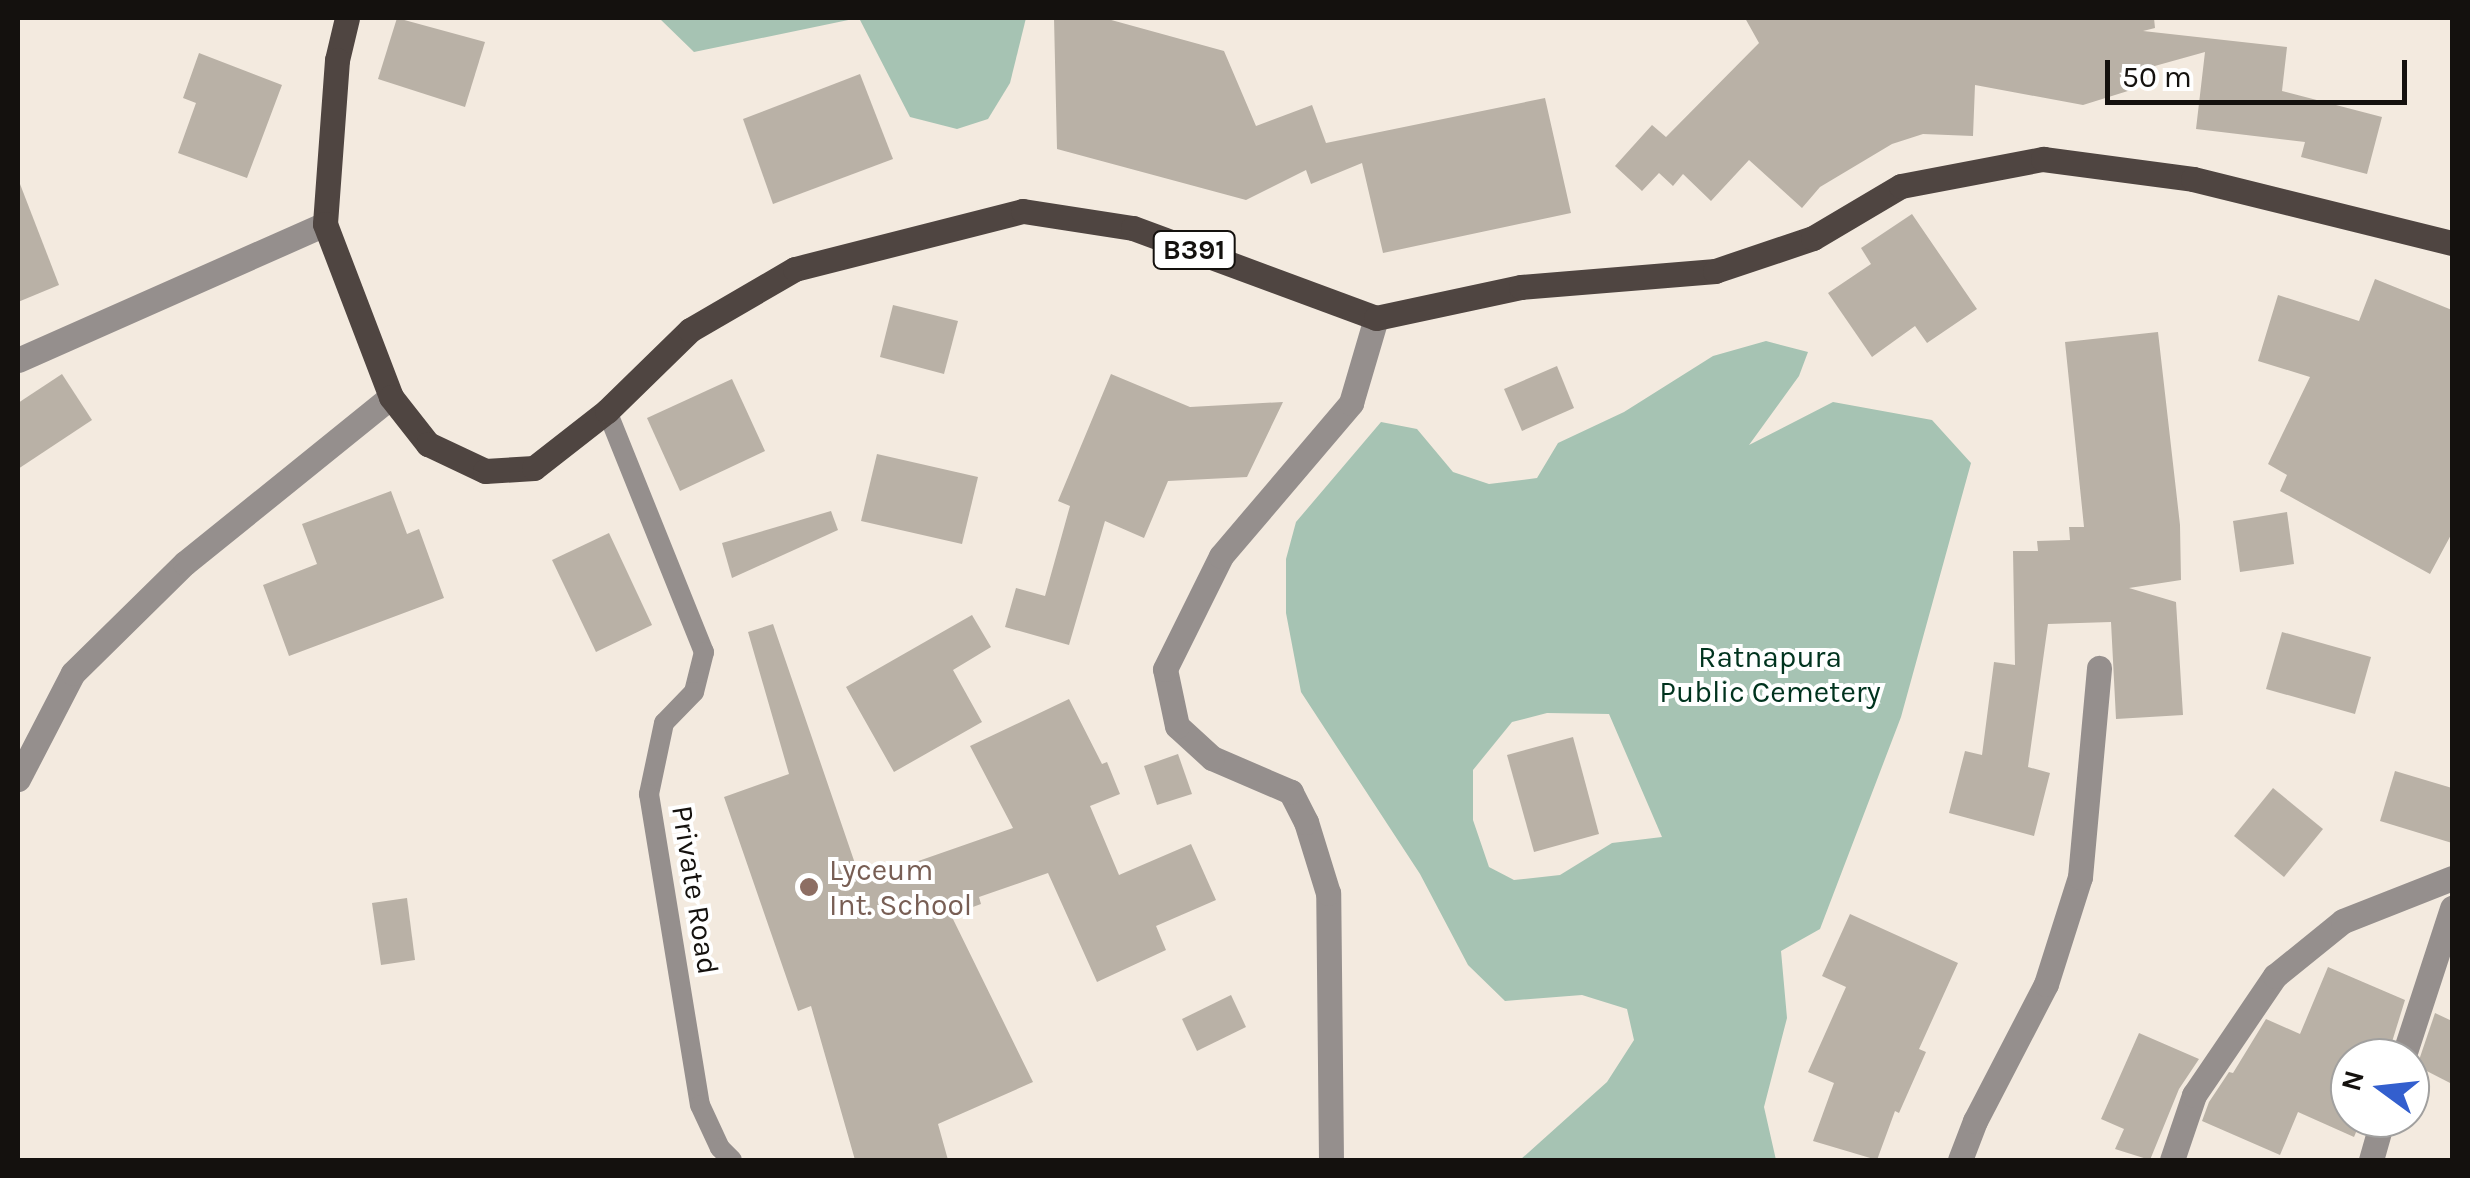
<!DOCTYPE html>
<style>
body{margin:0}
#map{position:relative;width:2470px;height:1178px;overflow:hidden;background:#f3eadf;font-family:Karla,sans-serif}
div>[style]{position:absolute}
.green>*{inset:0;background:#a6c3b3}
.building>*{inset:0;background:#b9b1a6}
.service>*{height:20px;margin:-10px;padding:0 10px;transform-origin:10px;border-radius:10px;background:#958f8d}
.minor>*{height:25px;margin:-12.5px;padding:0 12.5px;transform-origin:12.5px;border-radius:12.5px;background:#958f8d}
.tertiary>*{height:25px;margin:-12.5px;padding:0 12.5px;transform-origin:12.5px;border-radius:12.5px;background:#958f8d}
.primary>*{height:25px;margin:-12.5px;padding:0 12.5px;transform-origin:12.5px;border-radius:12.5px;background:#4f4541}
.dots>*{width:28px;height:28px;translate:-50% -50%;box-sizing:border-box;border:5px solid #fff;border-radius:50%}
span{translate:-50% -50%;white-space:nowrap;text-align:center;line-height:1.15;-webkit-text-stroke:8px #fff;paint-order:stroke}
.shield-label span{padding:2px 8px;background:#fff;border:2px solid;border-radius:8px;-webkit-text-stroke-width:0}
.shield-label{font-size:28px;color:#14110e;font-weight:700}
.park-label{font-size:30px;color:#00331e}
.education-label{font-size:30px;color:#785e54}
.left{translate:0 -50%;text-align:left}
.street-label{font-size:30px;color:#14110e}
.frame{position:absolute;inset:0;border:20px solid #14110e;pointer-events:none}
.north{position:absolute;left:2330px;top:1038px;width:100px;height:100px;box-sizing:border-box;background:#fff;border:2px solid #a1a09f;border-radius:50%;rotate:285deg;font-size:28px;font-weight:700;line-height:40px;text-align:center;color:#14110e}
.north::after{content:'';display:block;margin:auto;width:35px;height:45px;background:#335fce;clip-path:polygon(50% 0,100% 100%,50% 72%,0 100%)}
.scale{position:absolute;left:2105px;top:60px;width:302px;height:45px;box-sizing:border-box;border:5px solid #14110e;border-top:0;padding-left:12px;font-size:30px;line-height:35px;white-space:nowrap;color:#14110e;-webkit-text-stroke:8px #fff;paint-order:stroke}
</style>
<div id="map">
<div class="green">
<div style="clip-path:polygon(659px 18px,658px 18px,858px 18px,694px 52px)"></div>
<div style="clip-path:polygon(859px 18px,1026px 18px,1010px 83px,988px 119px,957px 129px,910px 117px)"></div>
<div style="clip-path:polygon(evenodd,1766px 341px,1808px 352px,1799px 376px,1749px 445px,1833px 402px,1932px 420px,1971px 463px,1901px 717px,1820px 929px,1781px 951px,1787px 1018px,1764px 1107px,1776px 1160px,1520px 1160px,1607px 1082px,1634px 1040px,1627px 1009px,1582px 995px,1505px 1001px,1468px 965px,1420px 874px,1301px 692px,1286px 613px,1286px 559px,1296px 522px,1381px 422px,1417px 429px,1453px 472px,1489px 484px,1537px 478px,1558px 443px,1624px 412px,1713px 356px,1766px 341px,1547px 713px,1609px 714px,1662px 837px,1612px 843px,1560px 875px,1514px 880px,1489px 867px,1473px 820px,1473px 770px,1512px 722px,1547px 713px)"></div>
</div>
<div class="building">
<div style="clip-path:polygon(397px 18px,485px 42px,465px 107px,378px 79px)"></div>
<div style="clip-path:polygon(1054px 18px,1104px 18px,1224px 51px,1256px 126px,1312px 105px,1326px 143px,1545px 98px,1571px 213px,1383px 253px,1362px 163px,1311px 184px,1306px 170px,1246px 200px,1057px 149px)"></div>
<div style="clip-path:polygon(1745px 18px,2154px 18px,2155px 28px,2143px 31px,2287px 47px,2282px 91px,2382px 117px,2367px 174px,2301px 157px,2305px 142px,2196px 129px,2205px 52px,2126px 74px,2131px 90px,2083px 105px,1975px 85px,1973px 136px,1923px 134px,1892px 144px,1820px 187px,1802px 208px,1749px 160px,1711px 201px,1683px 174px,1673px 186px,1659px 173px,1642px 191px,1615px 166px,1652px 125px,1666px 137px,1759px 43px)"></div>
<div style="clip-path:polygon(199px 53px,282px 85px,247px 178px,178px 153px,196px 103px,183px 98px)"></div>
<div style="clip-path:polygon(860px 74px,893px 159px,773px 204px,743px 119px)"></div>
<div style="clip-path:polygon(20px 184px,59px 285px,18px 302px,18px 185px)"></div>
<div style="clip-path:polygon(1912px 214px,1977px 309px,1927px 343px,1915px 326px,1872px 357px,1828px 293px,1871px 264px,1861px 248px)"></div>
<div style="clip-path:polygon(2375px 279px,2452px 310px,2452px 533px,2430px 574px,2280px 491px,2287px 475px,2268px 464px,2310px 377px,2258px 361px,2278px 295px,2359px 321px)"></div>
<div style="clip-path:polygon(893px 305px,958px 321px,944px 374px,880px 357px)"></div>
<div style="clip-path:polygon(2158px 332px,2180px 525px,2181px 580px,2129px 588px,2176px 602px,2183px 715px,2116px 719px,2111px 622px,2048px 624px,2028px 767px,2050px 773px,2034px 836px,1949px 813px,1965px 751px,1982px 755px,1994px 662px,2015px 665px,2013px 551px,2038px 551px,2037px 541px,2070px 540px,2069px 527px,2084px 527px,2065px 342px)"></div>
<div style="clip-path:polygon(1557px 366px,1574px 408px,1522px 431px,1504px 389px)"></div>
<div style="clip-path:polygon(62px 374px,92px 420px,18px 469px,18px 403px)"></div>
<div style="clip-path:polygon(1111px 374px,1190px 407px,1283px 402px,1247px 477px,1168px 481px,1144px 538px,1105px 521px,1069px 645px,1005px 627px,1016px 588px,1045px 596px,1070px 506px,1058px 501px)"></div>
<div style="clip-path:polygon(732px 379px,765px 451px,680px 491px,647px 418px)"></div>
<div style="clip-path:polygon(877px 454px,978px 477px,962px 544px,861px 521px)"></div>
<div style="clip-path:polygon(391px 491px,407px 534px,419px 529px,444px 598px,289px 656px,263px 585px,317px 564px,302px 524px)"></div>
<div style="clip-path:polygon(831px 511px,838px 530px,732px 578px,722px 543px)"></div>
<div style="clip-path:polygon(2287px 512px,2294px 564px,2240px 572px,2233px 521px)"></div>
<div style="clip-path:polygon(609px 533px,652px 625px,596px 652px,552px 560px)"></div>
<div style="clip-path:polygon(972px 615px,991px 647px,953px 670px,982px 722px,894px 772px,846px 687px)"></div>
<div style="clip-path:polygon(773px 624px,861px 881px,1013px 828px,970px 746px,1069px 699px,1102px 764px,1107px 762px,1120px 794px,1090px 806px,1119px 875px,1191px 844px,1216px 900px,1156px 926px,1166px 950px,1097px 982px,1048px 873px,979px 897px,981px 904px,951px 915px,1033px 1082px,938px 1124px,948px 1160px,855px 1160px,811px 1006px,798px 1011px,724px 797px,789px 774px,748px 632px)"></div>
<div style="clip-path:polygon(2282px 632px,2371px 657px,2355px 714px,2266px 689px)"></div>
<div style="clip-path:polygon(1573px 737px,1599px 834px,1534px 852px,1507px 755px)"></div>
<div style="clip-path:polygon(1178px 754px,1192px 794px,1157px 805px,1144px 766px)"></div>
<div style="clip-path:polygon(2395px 771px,2452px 788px,2452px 843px,2380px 821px)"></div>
<div style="clip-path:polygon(2273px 788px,2323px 829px,2284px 877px,2234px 836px)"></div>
<div style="clip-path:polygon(407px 898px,415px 960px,381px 965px,372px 903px)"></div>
<div style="clip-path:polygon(1850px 914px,1958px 963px,1919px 1049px,1926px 1052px,1899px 1113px,1895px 1111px,1877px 1160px,1813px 1141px,1834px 1083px,1808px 1072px,1846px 987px,1822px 976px)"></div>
<div style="clip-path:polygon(2328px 967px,2405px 1000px,2387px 1058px,2350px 1058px,2350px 1118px,2362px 1118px,2354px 1137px,2298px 1112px,2280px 1155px,2202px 1121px,2209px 1102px,2229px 1072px,2233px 1073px,2266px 1019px,2300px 1034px)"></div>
<div style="clip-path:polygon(1231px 995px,1246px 1027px,1197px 1051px,1182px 1019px)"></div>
<div style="clip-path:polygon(2435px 1013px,2452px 1021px,2452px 1084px,2417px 1066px)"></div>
<div style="clip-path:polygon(2139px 1033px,2199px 1059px,2179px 1089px,2150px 1160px,2115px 1149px,2124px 1129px,2101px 1119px)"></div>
</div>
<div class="service">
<div style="left:607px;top:411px;width:260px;rotate:68.1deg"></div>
<div style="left:704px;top:652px;width:41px;rotate:104deg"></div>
<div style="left:694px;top:692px;width:43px;rotate:134.1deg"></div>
<div style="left:664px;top:723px;width:73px;rotate:101.9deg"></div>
<div style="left:649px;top:794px;width:315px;rotate:80.7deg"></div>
<div style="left:700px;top:1105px;width:47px;rotate:65.1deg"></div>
<div style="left:720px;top:1148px;width:17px;rotate:45deg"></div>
</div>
<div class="minor">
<div style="left:18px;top:360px;width:336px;rotate:-23.9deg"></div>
<div style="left:18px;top:779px;width:119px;rotate:-62.6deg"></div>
<div style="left:73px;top:673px;width:157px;rotate:-44.5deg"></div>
<div style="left:185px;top:563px;width:265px;rotate:-38.9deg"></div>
<div style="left:2403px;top:1058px;width:158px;rotate:-71.9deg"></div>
<div style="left:1960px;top:1160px;width:42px;rotate:-69deg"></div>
<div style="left:1975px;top:1121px;width:154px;rotate:-62.6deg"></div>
<div style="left:2046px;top:984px;width:112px;rotate:-72.4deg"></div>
<div style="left:2080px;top:877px;width:210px;rotate:-84.8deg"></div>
<div style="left:2172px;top:1160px;width:69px;rotate:-71.3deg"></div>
<div style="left:2194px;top:1095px;width:144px;rotate:-55.8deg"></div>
<div style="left:2275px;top:976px;width:87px;rotate:-39deg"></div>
<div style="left:2343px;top:921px;width:117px;rotate:-21.5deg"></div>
<div style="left:2371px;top:1160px;width:44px;rotate:-74.1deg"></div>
</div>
<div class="tertiary">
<div style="left:1331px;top:1160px;width:267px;rotate:-90.6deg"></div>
<div style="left:1328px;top:893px;width:74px;rotate:-107.2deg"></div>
<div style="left:1306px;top:822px;width:34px;rotate:-117deg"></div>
<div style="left:1291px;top:792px;width:86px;rotate:-156.7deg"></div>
<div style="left:1212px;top:758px;width:47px;rotate:-137.6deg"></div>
<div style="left:1177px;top:726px;width:58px;rotate:-101.9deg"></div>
<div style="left:1165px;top:669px;width:126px;rotate:-63.6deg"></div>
<div style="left:1221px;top:556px;width:201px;rotate:-49.6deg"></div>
<div style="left:1351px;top:403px;width:89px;rotate:-73.6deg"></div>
</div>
<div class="primary">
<div style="left:347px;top:18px;width:43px;rotate:103.4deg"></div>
<div style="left:337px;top:60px;width:164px;rotate:94.2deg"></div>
<div style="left:325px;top:224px;width:185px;rotate:69.1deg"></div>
<div style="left:391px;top:397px;width:60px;rotate:51.8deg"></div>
<div style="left:428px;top:444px;width:63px;rotate:25.3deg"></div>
<div style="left:485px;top:471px;width:49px;rotate:-3.5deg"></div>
<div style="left:534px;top:468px;width:93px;rotate:-38deg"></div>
<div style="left:607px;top:411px;width:116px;rotate:-44.3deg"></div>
<div style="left:690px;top:330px;width:121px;rotate:-30.2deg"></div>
<div style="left:795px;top:269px;width:235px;rotate:-14.3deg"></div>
<div style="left:1023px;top:211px;width:111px;rotate:8.8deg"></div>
<div style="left:1133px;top:228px;width:259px;rotate:20.3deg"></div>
<div style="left:1376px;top:318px;width:148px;rotate:-12.1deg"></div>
<div style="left:1521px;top:287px;width:195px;rotate:-4.7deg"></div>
<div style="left:1715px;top:271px;width:103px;rotate:-18.6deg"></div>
<div style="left:1813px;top:238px;width:102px;rotate:-30.6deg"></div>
<div style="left:1901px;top:186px;width:145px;rotate:-10.8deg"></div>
<div style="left:2043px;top:159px;width:151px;rotate:7.6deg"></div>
<div style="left:2193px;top:179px;width:267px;rotate:13.9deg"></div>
</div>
<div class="dots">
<div style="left:809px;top:887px;background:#8d6e63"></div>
</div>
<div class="shield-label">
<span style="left:1194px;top:250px">B391</span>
</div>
<div class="park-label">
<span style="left:1770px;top:674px">Ratnapura<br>Public Cemetery</span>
</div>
<div class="education-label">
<span class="left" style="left:829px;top:887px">Lyceum<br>Int. School</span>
</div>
<div class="street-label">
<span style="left:695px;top:890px;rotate:81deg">Private Road</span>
</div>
<div class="frame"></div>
<div class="north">N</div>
<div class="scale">50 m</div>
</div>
